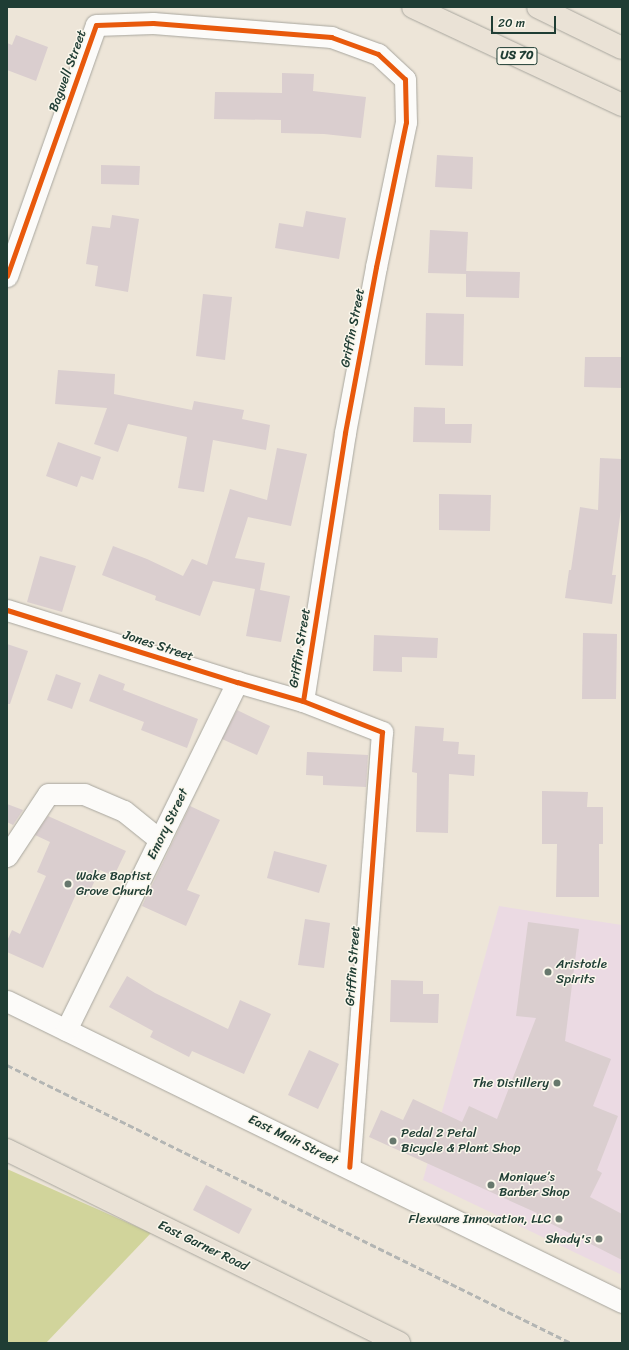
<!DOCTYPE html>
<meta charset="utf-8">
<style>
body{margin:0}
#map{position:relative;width:629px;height:1350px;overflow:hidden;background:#ede5d8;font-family:Sriracha,sans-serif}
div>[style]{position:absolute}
.built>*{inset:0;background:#ebdae3}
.green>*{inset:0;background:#d1d49b}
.building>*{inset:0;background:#dacecf}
.roads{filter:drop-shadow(0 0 1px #a8a69e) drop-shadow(0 0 1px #a8a69e)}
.minor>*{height:21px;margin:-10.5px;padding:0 10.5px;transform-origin:10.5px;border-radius:10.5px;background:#fcfbf9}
.major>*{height:22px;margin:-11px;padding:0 11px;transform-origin:11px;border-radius:11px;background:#eae2d6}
.rail>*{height:3px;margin-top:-1.5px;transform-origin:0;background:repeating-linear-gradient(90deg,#b3b5b3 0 6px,transparent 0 9px)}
.cycleway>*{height:5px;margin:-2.5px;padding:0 2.5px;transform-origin:2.5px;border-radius:2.5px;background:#e8590c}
.dots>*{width:11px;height:11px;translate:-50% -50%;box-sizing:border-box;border:2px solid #fbf7ec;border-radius:50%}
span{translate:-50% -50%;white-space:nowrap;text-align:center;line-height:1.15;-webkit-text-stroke:3px #fbf7ec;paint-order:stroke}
.shield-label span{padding:1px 3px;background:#fbf7ec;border:1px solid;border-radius:3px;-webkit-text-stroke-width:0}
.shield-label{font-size:12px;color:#1f3d34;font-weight:700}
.street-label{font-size:13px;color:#1f3d34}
.poi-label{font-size:13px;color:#1f3d34}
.left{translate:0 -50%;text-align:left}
.right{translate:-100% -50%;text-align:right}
.frame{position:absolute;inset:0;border:8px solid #1f3d34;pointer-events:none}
.scale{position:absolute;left:491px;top:16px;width:65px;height:18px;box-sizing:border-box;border:2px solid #1f3d34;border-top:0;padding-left:5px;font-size:12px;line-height:14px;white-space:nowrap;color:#1f3d34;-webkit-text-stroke:3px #fbf7ec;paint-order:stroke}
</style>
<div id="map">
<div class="built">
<div style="clip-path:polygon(499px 906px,622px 925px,622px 1275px,423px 1180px)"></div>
</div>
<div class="green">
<div style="clip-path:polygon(7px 1169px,151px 1233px,46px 1343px,7px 1343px)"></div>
</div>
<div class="building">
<div style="clip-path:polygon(16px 35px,48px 47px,36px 81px,7px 70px,7px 43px,12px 45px)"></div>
<div style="clip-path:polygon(282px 73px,314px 74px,313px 91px,366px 97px,361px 138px,324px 134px,281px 133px,281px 120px,214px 119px,215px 92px,282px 93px)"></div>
<div style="clip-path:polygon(437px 155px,473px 157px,472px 189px,435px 187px)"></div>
<div style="clip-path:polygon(101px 165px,140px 166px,139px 185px,101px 184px)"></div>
<div style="clip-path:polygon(306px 211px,346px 218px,339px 259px,275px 248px,279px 223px,303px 227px)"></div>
<div style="clip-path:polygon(112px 215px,139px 219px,128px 292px,95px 286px,98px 266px,86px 264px,92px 226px,110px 228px)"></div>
<div style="clip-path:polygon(430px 230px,468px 232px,466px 274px,428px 273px)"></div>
<div style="clip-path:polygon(466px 271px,520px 272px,519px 298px,466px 297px)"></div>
<div style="clip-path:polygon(203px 294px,232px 297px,225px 360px,196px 356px)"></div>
<div style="clip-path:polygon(426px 313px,464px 314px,463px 366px,425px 365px)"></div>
<div style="clip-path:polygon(585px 357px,622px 357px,622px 388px,584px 387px)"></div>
<div style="clip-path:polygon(58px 370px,115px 374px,114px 394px,192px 410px,194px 401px,244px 410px,242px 419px,270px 425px,266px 450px,213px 440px,204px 492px,178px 488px,187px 437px,128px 424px,118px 452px,94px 444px,107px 408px,55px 404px)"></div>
<div style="clip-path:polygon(414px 407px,445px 408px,445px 424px,472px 424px,471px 443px,413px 442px)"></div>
<div style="clip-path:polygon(58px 442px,101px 457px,93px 480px,81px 476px,77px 487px,46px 476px)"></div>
<div style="clip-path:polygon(277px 448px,307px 454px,291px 526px,248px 517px,235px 558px,265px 563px,260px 590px,290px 596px,281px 642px,246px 636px,255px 589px,213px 581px,200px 616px,155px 600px,156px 596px,102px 575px,113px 546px,147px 559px,183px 576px,192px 559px,207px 565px,230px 489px,267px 500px)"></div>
<div style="clip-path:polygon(600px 458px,622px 459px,622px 502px,612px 575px,616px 575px,612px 604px,565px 598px,569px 570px,571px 570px,580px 507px,598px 510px)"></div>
<div style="clip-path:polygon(439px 494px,491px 495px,490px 531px,439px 530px)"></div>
<div style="clip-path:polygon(40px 556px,76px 566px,62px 612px,27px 602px)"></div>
<div style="clip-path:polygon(583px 633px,617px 634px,616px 699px,582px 699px)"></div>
<div style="clip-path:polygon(374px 635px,438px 638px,437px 658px,402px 657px,402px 672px,373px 671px)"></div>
<div style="clip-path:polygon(7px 644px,28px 651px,10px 704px,7px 704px)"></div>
<div style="clip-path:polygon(56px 674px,81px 683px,72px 709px,47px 700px)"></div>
<div style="clip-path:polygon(99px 674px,125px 684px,123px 690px,198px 719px,187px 748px,141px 730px,144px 722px,89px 701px)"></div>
<div style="clip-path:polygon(237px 710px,270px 726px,257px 755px,222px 739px)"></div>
<div style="clip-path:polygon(415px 726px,444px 728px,443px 741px,459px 742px,458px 754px,475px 755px,474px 776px,449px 774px,448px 833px,416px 832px,417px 773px,412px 772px)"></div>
<div style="clip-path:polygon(307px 752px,368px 755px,366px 787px,323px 785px,323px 776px,306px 775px)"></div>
<div style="clip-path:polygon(542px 791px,588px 792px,587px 807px,603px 807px,603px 844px,599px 844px,599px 897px,556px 897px,557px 844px,542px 844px)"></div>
<div style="clip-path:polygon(7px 804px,23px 810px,13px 825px,7px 822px)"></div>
<div style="clip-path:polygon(190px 806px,220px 820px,187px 890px,200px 895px,186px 926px,142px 906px)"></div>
<div style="clip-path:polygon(48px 816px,126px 851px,114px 876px,100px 870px,87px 897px,77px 892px,43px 968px,7px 952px,7px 941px,12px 930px,20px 934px,46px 876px,37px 872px,50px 842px,35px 835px)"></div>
<div style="clip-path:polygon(274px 851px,327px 865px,319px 893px,267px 878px)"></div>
<div style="clip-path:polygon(305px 919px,330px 923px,324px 968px,298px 965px)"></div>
<div style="clip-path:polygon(528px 922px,579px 929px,565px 1041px,611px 1059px,593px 1106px,618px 1116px,597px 1170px,602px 1173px,590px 1197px,622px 1214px,622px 1260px,536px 1216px,537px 1213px,369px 1137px,381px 1110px,403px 1120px,413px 1099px,462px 1122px,469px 1106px,497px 1119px,536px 1018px,516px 1016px)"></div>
<div style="clip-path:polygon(127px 976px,155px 993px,228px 1029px,240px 1000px,271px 1014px,244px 1074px,192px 1051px,189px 1057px,150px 1037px,153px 1031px,109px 1007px)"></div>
<div style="clip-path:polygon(391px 980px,423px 981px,423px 994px,439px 994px,438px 1023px,390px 1022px)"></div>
<div style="clip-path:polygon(309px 1050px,339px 1064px,318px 1109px,288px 1095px)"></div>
<div style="clip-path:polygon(206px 1185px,252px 1209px,239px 1234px,193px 1210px)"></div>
</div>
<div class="roads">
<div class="minor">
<div style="left:7px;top:276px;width:266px;rotate:-70.5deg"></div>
<div style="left:96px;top:25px;width:57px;rotate:-2deg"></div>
<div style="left:153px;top:23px;width:179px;rotate:4.5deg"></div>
<div style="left:331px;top:37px;width:50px;rotate:19.9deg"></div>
<div style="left:378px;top:54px;width:37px;rotate:43deg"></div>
<div style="left:405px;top:79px;width:43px;rotate:88.7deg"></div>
<div style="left:406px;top:122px;width:148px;rotate:101.7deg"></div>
<div style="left:376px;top:267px;width:169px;rotate:100.6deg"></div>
<div style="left:345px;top:433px;width:271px;rotate:98.9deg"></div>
<div style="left:7px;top:610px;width:241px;rotate:17.4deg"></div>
<div style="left:237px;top:682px;width:69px;rotate:16.1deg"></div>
<div style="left:303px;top:701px;width:85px;rotate:21.4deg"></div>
<div style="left:382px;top:732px;width:436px;rotate:94.3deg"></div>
<div style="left:7px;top:856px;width:74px;rotate:-56.5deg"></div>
<div style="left:48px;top:794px;width:36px"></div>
<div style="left:84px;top:794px;width:43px;rotate:23deg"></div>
<div style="left:124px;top:811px;width:46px;rotate:38.9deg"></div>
<div style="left:7px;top:1001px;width:685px;rotate:26.08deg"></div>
<div style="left:66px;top:1030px;width:388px;rotate:-63.8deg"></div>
</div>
<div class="major">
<div style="left:413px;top:7px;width:231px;rotate:25.1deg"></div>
<div style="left:538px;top:7px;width:93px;rotate:26deg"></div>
<div style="left:7px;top:1150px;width:437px;rotate:26.2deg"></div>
</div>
</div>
<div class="rail">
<div style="left:7px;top:1065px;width:629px;rotate:26.24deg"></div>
</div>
<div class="cycleway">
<div style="left:7px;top:276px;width:266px;rotate:-70.5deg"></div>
<div style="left:96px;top:25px;width:57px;rotate:-2deg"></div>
<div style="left:153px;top:23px;width:179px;rotate:4.5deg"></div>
<div style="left:331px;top:37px;width:50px;rotate:19.9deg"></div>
<div style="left:378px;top:54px;width:37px;rotate:43deg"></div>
<div style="left:405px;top:79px;width:43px;rotate:88.7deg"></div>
<div style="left:406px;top:122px;width:148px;rotate:101.7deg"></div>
<div style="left:376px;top:267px;width:169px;rotate:100.6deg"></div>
<div style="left:345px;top:433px;width:271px;rotate:98.9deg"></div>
<div style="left:7px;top:610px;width:241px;rotate:17.4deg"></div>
<div style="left:237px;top:682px;width:69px;rotate:16.1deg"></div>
<div style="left:303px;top:701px;width:85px;rotate:21.4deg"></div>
<div style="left:382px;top:732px;width:436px;rotate:94.3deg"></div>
</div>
<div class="dots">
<div style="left:68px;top:884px;background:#67786d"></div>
<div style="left:548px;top:972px;background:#67786d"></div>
<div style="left:557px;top:1083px;background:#67786d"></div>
<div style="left:393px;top:1141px;background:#67786d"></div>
<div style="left:491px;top:1185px;background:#67786d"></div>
<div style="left:559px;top:1219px;background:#67786d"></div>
<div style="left:599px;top:1239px;background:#67786d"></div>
</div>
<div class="shield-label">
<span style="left:517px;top:56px">US 70</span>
</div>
<div class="street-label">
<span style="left:68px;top:71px;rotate:-70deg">Bagwell Street</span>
<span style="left:353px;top:328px;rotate:-79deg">Griffin Street</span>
<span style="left:158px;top:646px;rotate:18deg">Jones Street</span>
<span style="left:300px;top:648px;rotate:-81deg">Griffin Street</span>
<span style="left:168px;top:824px;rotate:-64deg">Emory Street</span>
<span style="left:353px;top:966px;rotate:-86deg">Griffin Street</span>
<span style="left:293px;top:1140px;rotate:26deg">East Main Street</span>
<span style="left:203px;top:1246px;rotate:26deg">East Garner Road</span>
</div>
<div class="poi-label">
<span class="left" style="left:76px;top:884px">Wake Baptist<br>Grove Church</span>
<span class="left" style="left:556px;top:972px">Aristotle<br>Spirits</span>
<span class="right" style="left:549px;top:1083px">The Distillery</span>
<span class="left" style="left:401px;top:1141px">Pedal 2 Petal<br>Bicycle &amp; Plant Shop</span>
<span class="left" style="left:499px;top:1185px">Monique’s<br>Barber Shop</span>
<span class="right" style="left:551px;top:1219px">Flexware Innovation, LLC</span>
<span class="right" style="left:591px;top:1239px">Shady's</span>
</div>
<div class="frame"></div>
<div class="scale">20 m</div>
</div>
